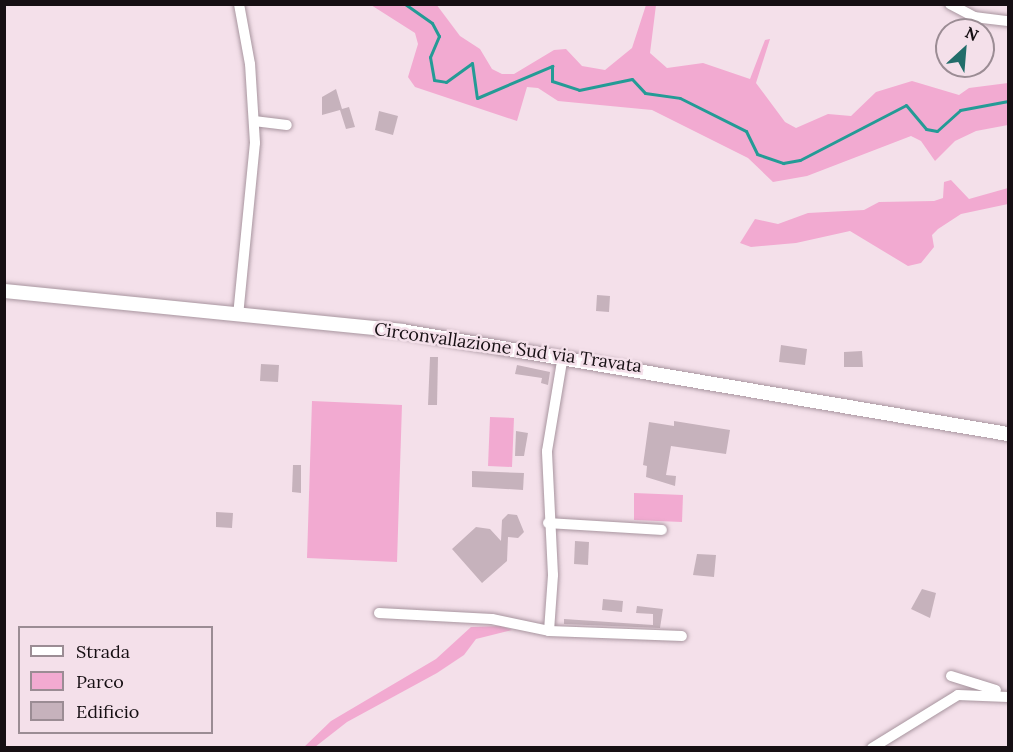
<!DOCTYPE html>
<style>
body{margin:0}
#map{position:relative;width:1013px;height:752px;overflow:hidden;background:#f4e0ea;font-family:Lora,serif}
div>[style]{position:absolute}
.green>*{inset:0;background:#f2aad1}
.stream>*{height:3px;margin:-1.5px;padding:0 1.5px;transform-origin:1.5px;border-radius:1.5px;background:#249b96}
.building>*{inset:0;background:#c6b2bc}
.roads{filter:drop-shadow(0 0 2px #a8959f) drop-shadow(0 0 2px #a8959f)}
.street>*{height:10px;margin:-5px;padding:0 5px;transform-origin:5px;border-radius:5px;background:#fff}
.secondary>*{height:14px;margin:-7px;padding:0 7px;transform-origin:7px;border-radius:7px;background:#fff}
span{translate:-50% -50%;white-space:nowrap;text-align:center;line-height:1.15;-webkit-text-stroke:5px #f4e0ea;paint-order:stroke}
.street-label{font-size:18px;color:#160f13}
.frame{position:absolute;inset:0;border:6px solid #160f13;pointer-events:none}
.legend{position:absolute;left:18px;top:626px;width:195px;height:108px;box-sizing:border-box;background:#f4e0ea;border:2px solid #9b8c94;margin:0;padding:8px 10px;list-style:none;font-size:18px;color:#160f13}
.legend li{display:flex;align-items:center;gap:12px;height:30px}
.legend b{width:30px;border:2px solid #9b8c94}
.north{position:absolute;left:935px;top:18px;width:60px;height:60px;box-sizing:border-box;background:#f4e0ea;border:2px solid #9b8c94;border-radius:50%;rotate:26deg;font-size:16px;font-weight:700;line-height:24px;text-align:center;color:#160f13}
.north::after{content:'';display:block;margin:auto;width:21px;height:27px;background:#226d6a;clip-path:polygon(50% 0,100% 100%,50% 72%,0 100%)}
</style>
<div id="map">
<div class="green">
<div style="clip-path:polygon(436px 4px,460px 36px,480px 49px,492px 69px,502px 74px,514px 74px,554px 50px,566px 49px,582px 66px,605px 70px,632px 48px,646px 5px,656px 5px,650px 53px,667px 68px,703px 63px,750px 79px,765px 40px,770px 39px,756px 83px,785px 122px,796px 128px,828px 114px,851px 116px,876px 92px,912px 81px,959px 95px,969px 88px,1008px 83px,1008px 125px,976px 131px,955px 141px,935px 161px,921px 141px,911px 136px,807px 176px,773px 182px,748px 158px,652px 110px,558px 101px,538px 88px,527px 87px,517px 121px,415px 87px,408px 77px,418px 44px,415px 33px,371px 5px)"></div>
<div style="clip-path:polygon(951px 180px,969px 199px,1008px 188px,1008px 204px,961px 214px,938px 229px,932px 235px,934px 247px,921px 263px,908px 266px,850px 231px,796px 243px,751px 247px,740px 243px,755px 219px,778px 224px,808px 213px,864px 210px,879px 202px,934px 201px,943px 198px,944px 182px)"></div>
<div style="clip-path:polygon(312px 401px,402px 405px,397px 562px,307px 558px)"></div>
<div style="clip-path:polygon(490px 417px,514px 418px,512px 467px,488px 466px)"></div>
<div style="clip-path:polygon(634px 493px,683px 495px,682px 522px,634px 520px)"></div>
<div style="clip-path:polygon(501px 626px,512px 630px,476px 639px,464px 655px,437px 673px,347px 722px,315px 747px,303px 748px,331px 721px,436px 659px,471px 627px)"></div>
</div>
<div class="stream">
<div style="left:405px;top:4px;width:33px;rotate:35deg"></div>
<div style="left:432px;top:23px;width:15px;rotate:62deg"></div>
<div style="left:439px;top:36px;width:23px;rotate:113deg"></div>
<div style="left:430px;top:57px;width:23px;rotate:80deg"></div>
<div style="left:434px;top:80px;width:12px;rotate:9deg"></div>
<div style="left:446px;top:82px;width:32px;rotate:-36deg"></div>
<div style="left:472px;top:63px;width:35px;rotate:82deg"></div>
<div style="left:477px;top:98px;width:82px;rotate:-23.1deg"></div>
<div style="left:552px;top:66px;width:15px;rotate:90deg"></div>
<div style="left:552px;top:81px;width:28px;rotate:18deg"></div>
<div style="left:579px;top:90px;width:54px;rotate:-11.7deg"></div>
<div style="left:632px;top:79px;width:19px;rotate:47deg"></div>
<div style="left:645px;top:93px;width:35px;rotate:8deg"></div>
<div style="left:680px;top:98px;width:74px;rotate:26.6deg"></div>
<div style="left:746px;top:131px;width:25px;rotate:64deg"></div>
<div style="left:757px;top:154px;width:28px;rotate:19deg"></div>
<div style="left:783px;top:163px;width:17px;rotate:-10deg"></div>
<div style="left:800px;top:160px;width:119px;rotate:-27.4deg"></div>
<div style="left:906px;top:105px;width:31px;rotate:50deg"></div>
<div style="left:926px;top:129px;width:11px;rotate:10deg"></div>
<div style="left:937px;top:131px;width:31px;rotate:-42deg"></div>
<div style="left:960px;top:110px;width:49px;rotate:-10.6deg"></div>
</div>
<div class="building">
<div style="clip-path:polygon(336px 89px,342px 109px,349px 107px,355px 127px,346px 129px,340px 110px,322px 115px,322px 97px)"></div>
<div style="clip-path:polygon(379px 111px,398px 116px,393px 135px,375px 130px)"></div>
<div style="clip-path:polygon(597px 295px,610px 296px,609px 312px,596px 311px)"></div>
<div style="clip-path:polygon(781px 345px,807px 349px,805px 365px,779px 362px)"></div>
<div style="clip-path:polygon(862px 351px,863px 367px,844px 367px,844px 352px)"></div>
<div style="clip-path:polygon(430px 357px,438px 357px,437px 405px,428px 405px)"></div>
<div style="clip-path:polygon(261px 364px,279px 365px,278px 382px,260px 381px)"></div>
<div style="clip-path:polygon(517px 365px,550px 372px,548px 385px,541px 383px,542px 378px,515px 374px)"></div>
<div style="clip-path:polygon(674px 421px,730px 430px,726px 454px,671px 446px,666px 475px,676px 476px,675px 486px,646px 477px,647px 466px,643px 465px,649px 422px,674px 426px)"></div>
<div style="clip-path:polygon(516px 431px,528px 433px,524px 456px,515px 456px)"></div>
<div style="clip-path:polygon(293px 465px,301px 465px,301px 493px,292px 492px)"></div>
<div style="clip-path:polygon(472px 471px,524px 473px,523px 490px,472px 487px)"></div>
<div style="clip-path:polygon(216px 512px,233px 513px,232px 528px,216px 527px)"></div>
<div style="clip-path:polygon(508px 514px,517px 515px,524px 532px,518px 538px,508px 537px,507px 561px,482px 583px,452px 549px,476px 527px,490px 529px,501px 541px,502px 520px)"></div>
<div style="clip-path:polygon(575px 541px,589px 542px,588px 565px,574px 564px)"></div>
<div style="clip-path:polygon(697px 554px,716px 555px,714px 577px,693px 575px)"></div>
<div style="clip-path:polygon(922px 589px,936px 593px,930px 618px,911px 609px)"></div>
<div style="clip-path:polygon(603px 599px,623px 601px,622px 612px,602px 610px)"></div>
<div style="clip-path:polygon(637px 606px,663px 609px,660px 628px,564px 624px,564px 619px,653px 625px,653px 614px,636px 613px)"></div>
</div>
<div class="roads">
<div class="street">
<div style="left:950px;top:4px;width:27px;rotate:28deg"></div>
<div style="left:974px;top:17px;width:34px;rotate:7deg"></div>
<div style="left:254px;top:121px;width:33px;rotate:7deg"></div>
<div style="left:238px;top:316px;width:174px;rotate:-84.4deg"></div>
<div style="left:255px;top:143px;width:79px;rotate:-93.6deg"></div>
<div style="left:250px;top:64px;width:61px;rotate:-100.4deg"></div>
<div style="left:548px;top:523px;width:114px;rotate:3.5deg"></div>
<div style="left:379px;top:613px;width:113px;rotate:3deg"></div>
<div style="left:492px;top:619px;width:58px;rotate:11.9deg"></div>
<div style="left:549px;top:631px;width:56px;rotate:-85.9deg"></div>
<div style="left:553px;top:575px;width:124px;rotate:-92.8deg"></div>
<div style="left:547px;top:451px;width:97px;rotate:-80.5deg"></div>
<div style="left:549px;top:631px;width:133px;rotate:2.2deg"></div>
<div style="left:951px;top:676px;width:47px;rotate:17.3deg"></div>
<div style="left:872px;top:748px;width:101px;rotate:-31.6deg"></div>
<div style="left:958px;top:695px;width:50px;rotate:2.3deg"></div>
</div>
<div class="secondary">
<div style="left:4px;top:291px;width:400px;rotate:5.7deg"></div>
<div style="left:402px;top:331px;width:615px;rotate:9.65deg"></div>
</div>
</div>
<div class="street-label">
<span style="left:508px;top:348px;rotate:8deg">Circonvallazione Sud via Travata</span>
</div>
<div class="frame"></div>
<ul class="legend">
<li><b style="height:8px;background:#fff"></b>Strada</li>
<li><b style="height:16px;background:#f2aad1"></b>Parco</li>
<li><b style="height:16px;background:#c6b2bc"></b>Edificio</li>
</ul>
<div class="north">N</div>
</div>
